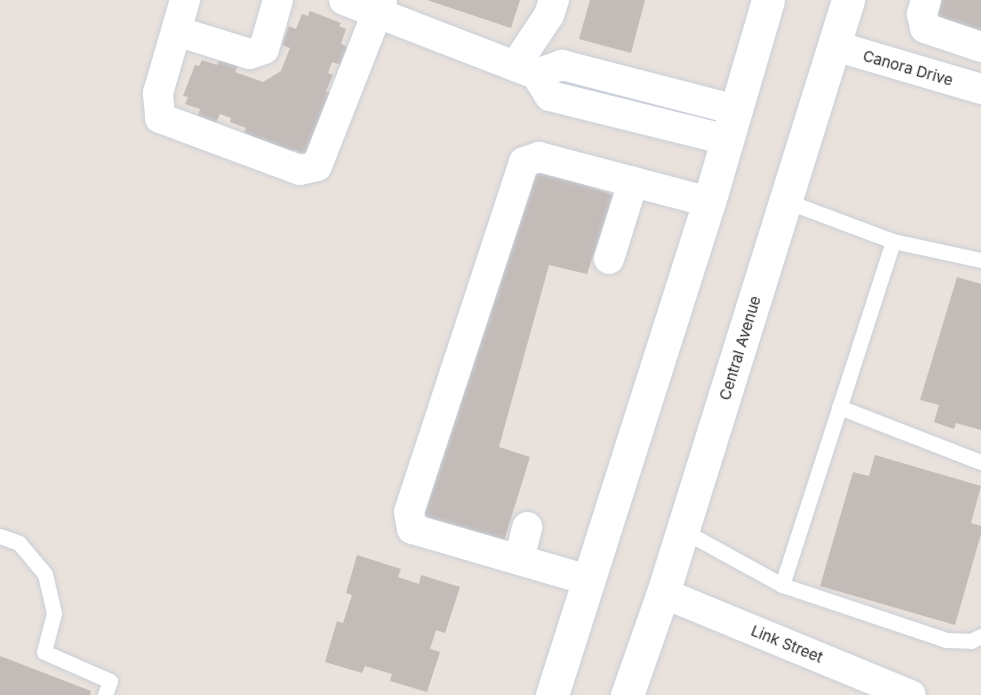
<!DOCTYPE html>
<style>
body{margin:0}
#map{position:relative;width:981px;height:695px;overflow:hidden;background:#e9e1db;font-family:Inter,sans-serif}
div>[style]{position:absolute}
.building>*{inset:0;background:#c2bbb8}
.roads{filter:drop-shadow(0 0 2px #c9cfd9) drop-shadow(0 0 2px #c9cfd9)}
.lane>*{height:15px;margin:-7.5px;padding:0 7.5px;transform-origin:7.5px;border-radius:7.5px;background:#fff}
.street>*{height:30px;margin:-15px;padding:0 15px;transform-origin:15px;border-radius:15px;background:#fff}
.secondary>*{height:33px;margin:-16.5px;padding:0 16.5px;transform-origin:16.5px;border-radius:16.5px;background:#fff}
span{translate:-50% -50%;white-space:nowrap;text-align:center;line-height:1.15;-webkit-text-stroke:5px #fff;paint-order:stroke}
.street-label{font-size:15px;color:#282828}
</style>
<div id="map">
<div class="building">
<div style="clip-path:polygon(427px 0,520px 0,511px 28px)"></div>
<div style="clip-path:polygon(590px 0,645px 0,631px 53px,579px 39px)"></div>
<div style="clip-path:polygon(931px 0,981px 0,981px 35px,935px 20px,941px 3px)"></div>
<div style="clip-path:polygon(310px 11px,341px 23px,339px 26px,346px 29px,341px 44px,348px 47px,341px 65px,332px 62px,328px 73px,333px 75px,326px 91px,335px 95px,308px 156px,294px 150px,292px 154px,243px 136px,246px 128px,230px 122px,231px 118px,220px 114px,216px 123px,198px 116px,200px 109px,185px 104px,188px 97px,183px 96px,195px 65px,199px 66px,202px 60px,217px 65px,220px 58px,238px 65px,235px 72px,263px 82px,281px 71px,290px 48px,282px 45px,289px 26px,296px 29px,302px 14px,308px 16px)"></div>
<div style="clip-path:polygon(532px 167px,614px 195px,587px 274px,549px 265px,499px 447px,530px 457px,503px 544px,421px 519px)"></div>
<div style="clip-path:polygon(957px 277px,981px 284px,981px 430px,956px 423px,954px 429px,934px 422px,939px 405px,920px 400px)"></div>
<div style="clip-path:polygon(875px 455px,981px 486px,971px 523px,981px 526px,981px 534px,955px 625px,820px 586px,853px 472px,869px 476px)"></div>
<div style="clip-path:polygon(357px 555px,401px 569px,398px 577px,419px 584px,421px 575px,460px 587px,445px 633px,436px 630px,430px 649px,440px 652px,427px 692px,390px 681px,392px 674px,365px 666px,362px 673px,325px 662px,337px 621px,343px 623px,352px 595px,346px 593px)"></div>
<div style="clip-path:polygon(0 656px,91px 691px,90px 695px,0 695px)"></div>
</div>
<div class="roads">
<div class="lane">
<div style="left:786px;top:201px;width:114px;rotate:20.5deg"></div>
<div style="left:893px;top:241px;width:90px;rotate:12.2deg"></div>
<div style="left:839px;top:407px;width:152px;rotate:21.2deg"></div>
<div style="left:682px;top:530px;width:114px;rotate:28.8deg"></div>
<div style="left:782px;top:585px;width:173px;rotate:18.5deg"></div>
<div style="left:946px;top:640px;width:25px;rotate:2deg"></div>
<div style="left:971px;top:641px;width:11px;rotate:-27deg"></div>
<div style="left:0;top:536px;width:20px;rotate:20deg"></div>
<div style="left:19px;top:543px;width:40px;rotate:50deg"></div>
<div style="left:45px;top:574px;width:40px;rotate:77deg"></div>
<div style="left:54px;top:613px;width:40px;rotate:104.4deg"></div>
<div style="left:44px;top:652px;width:72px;rotate:23.7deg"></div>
<div style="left:110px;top:681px;width:15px;rotate:110deg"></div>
<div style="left:782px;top:585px;width:361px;rotate:-72.1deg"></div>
</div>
<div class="street">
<div style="left:185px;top:0;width:97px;rotate:106.2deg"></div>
<div style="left:158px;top:93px;width:25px;rotate:85deg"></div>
<div style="left:160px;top:118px;width:149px;rotate:20.4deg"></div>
<div style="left:300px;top:170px;width:17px;rotate:-13deg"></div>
<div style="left:317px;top:166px;width:178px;rotate:-68.6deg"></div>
<div style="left:344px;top:0;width:206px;rotate:21.1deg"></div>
<div style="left:536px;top:74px;width:28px;rotate:-19deg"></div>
<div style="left:562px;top:65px;width:180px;rotate:14.5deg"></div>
<div style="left:926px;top:0;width:15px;rotate:106deg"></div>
<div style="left:922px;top:14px;width:14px;rotate:78deg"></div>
<div style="left:925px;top:28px;width:59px;rotate:18.7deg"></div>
<div style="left:176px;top:31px;width:77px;rotate:17.3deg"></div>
<div style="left:250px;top:54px;width:15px;rotate:-20deg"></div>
<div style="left:264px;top:49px;width:51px;rotate:-74.1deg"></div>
<div style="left:835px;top:46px;width:152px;rotate:16.4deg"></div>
<div style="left:515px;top:66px;width:61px;rotate:-56.3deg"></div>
<div style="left:549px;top:15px;width:16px;rotate:-72deg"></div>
<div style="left:536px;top:74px;width:26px;rotate:58deg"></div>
<div style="left:550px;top:96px;width:183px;rotate:13.9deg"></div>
<div style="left:609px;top:259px;width:81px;rotate:-72.7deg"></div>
<div style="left:519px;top:560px;width:34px;rotate:-76deg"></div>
<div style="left:588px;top:580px;width:183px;rotate:-163.8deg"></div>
<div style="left:412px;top:529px;width:17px;rotate:-100deg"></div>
<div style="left:409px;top:512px;width:368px;rotate:-71.8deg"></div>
<div style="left:524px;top:162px;width:16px;rotate:-18deg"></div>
<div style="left:539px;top:157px;width:176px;rotate:14.8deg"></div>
<div style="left:663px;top:593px;width:268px;rotate:22.4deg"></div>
</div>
<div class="secondary">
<div style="left:552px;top:695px;width:517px;rotate:-72.34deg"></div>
<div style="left:709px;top:202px;width:210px;rotate:-73.7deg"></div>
<div style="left:627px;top:695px;width:108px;rotate:-70.6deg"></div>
<div style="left:663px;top:593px;width:621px;rotate:-72.67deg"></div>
</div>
</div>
<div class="street-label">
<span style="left:908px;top:68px;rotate:16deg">Canora Drive</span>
<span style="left:740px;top:348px;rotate:-73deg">Central Avenue</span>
<span style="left:787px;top:644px;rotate:22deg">Link Street</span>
</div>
</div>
